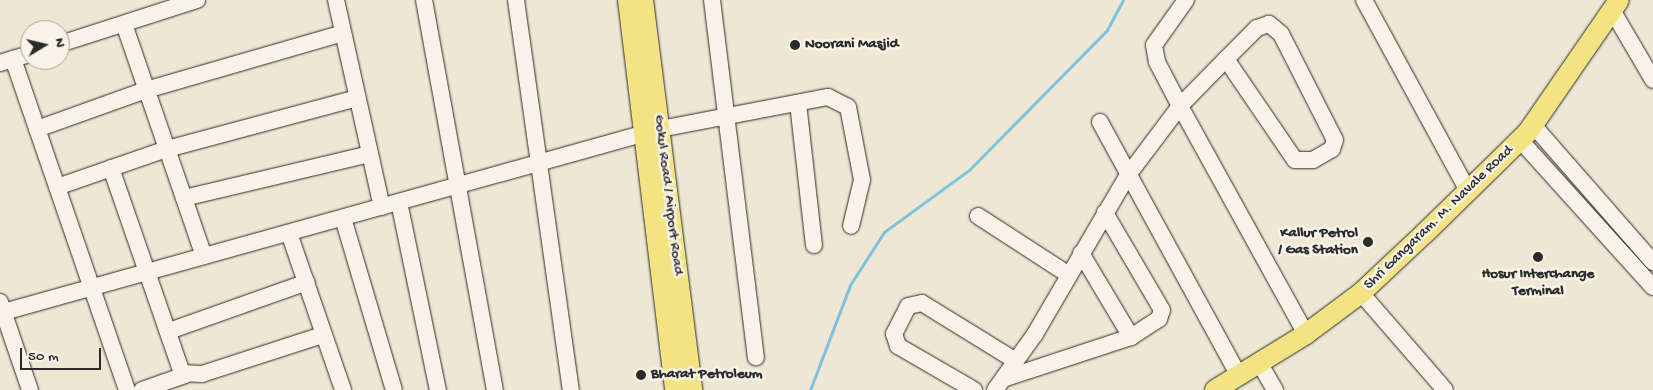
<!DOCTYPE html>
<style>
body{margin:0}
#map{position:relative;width:1653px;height:390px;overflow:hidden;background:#efe7d4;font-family:"Gochi Hand",sans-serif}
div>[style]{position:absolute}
.stream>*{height:3px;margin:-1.5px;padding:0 1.5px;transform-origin:1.5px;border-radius:1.5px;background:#7cc4dc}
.roads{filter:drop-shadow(0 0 1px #2b2b2b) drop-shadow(0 0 1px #2b2b2b)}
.minor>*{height:16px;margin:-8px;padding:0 8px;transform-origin:8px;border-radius:8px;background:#f7f3e8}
.major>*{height:20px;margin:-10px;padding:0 10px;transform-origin:10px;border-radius:10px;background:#f4e382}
.dots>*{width:14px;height:14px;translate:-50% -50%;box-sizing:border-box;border:2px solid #f7f3e8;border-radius:50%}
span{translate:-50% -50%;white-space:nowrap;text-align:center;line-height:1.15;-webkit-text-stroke:5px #f7f3e8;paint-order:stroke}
.poi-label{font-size:15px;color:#2b2b2b;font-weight:700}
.left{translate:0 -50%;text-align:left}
.right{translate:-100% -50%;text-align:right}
.street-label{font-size:15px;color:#2b2b2b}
.north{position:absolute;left:20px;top:20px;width:50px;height:50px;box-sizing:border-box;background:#f7f3e8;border:1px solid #a5a39c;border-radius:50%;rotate:81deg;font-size:14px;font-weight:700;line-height:20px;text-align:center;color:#2b2b2b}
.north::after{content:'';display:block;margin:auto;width:18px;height:22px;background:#2b2b2b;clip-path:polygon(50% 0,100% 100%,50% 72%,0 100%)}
.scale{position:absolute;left:20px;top:348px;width:81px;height:22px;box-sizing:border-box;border:2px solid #2b2b2b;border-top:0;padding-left:6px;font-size:15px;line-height:18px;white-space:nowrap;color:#2b2b2b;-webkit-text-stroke:4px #f7f3e8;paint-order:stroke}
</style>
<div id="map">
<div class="stream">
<div style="left:810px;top:390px;width:112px;rotate:-69.1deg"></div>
<div style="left:850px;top:285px;width:63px;rotate:-57.3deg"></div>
<div style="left:884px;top:232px;width:105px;rotate:-36.1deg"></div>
<div style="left:969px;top:170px;width:197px;rotate:-45.4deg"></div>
<div style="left:1107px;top:30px;width:34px;rotate:-62deg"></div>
</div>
<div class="roads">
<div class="minor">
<div style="left:336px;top:0;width:212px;rotate:77.5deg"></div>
<div style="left:424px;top:0;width:396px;rotate:79.7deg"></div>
<div style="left:516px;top:0;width:394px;rotate:82deg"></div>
<div style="left:712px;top:0;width:360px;rotate:83deg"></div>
<div style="left:1364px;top:0;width:217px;rotate:61.4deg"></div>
<div style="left:1612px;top:10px;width:81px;rotate:59.6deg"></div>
<div style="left:124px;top:24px;width:245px;rotate:71deg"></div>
<div style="left:60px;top:44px;width:144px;rotate:-17.8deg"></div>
<div style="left:13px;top:59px;width:350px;rotate:71deg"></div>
<div style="left:1226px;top:59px;width:122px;rotate:55.7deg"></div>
<div style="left:1295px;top:160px;width:18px"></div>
<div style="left:1313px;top:160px;width:22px;rotate:-30deg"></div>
<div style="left:1332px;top:149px;width:9px;rotate:-72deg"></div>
<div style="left:1335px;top:140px;width:119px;rotate:-117deg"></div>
<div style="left:1281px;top:34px;width:16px;rotate:-140deg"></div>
<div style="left:1269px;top:24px;width:13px;rotate:162deg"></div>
<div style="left:1257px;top:28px;width:44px;rotate:135deg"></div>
<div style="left:1226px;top:59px;width:66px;rotate:134.4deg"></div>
<div style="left:1180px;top:106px;width:260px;rotate:61.1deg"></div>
<div style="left:0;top:63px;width:31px;rotate:-17deg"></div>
<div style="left:798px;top:103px;width:143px;rotate:83.6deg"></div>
<div style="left:1100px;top:122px;width:290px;rotate:61.3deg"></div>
<div style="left:1533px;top:125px;width:182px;rotate:48.8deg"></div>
<div style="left:37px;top:129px;width:116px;rotate:-19.7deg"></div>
<div style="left:146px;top:90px;width:205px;rotate:-16.1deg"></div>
<div style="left:1520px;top:140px;width:198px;rotate:47.9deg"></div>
<div style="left:111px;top:168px;width:217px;rotate:70.9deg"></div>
<div style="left:182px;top:373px;width:20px;rotate:3deg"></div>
<div style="left:202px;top:374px;width:127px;rotate:-17.9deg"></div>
<div style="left:57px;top:187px;width:116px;rotate:-19.1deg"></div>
<div style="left:167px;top:149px;width:197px;rotate:-15deg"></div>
<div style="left:184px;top:198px;width:191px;rotate:-13.3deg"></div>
<div style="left:399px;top:202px;width:192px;rotate:78.3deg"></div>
<div style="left:978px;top:216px;width:108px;rotate:33deg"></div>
<div style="left:343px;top:218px;width:179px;rotate:73.5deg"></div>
<div style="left:289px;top:233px;width:166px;rotate:71deg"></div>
<div style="left:1081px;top:253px;width:98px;rotate:59.2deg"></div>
<div style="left:1131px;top:337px;width:33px;rotate:-33deg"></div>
<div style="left:1159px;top:319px;width:9px;rotate:-72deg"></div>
<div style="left:1162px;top:310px;width:113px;rotate:-120.4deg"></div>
<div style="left:1361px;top:293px;width:128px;rotate:49.1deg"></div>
<div style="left:0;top:302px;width:93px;rotate:71.2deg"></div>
<div style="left:0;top:313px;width:685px;rotate:-15.58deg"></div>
<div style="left:660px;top:129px;width:171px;rotate:-10.8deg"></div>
<div style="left:828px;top:97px;width:22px;rotate:27deg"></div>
<div style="left:848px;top:107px;width:74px;rotate:79.1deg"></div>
<div style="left:862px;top:180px;width:47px;rotate:103.4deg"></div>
<div style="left:169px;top:331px;width:146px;rotate:-19.5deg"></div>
<div style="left:1260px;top:364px;width:30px;rotate:60deg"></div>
<div style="left:1003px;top:379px;width:135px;rotate:-18.2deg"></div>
<div style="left:142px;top:390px;width:46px;rotate:-19.2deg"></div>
<div style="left:974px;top:390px;width:88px;rotate:-149.9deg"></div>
<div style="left:898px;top:346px;width:13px;rotate:-108deg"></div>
<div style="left:894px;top:334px;width:31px;rotate:-63deg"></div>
<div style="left:908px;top:306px;width:14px;rotate:-12deg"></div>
<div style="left:922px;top:303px;width:110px;rotate:31.7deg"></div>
<div style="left:995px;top:390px;width:69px;rotate:-54.5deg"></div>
<div style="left:1035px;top:334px;width:184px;rotate:-59.7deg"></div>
<div style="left:1128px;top:175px;width:86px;rotate:-53deg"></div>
<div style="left:1180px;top:106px;width:50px;rotate:-117.6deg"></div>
<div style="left:1157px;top:62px;width:17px;rotate:-100deg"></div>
<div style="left:1154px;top:45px;width:55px;rotate:-54.6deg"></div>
</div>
<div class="major">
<div style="left:628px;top:0;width:393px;rotate:83.1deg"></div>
<div style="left:643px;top:0;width:393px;rotate:82.8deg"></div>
<div style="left:1215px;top:390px;width:107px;rotate:-31.6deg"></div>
<div style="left:1306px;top:334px;width:69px;rotate:-36.7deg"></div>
<div style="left:1361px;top:293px;width:88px;rotate:-43.2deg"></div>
<div style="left:1425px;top:233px;width:144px;rotate:-44.4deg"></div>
<div style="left:1528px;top:132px;width:160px;rotate:-55.4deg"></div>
</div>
</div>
<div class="dots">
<div style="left:795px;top:45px;background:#2b2b2b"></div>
<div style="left:1368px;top:242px;background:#2b2b2b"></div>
<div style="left:1538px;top:257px;background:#2b2b2b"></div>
<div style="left:641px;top:375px;background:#2b2b2b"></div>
</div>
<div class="poi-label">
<span class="left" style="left:805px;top:45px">Noorani Masjid</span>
<span class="right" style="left:1358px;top:242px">Kallur Petrol<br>/ Gas Station</span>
<span style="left:1538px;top:283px">Hosur Interchange<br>Terminal</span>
<span class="left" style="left:651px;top:375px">Bharat Petroleum</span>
</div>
<div class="street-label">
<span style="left:668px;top:195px;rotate:83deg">Gokul Road / Airport Road</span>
<span style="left:1439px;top:218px;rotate:-44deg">Shri Gangaram. M. Navale Road</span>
</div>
<div class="north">N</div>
<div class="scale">50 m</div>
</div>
